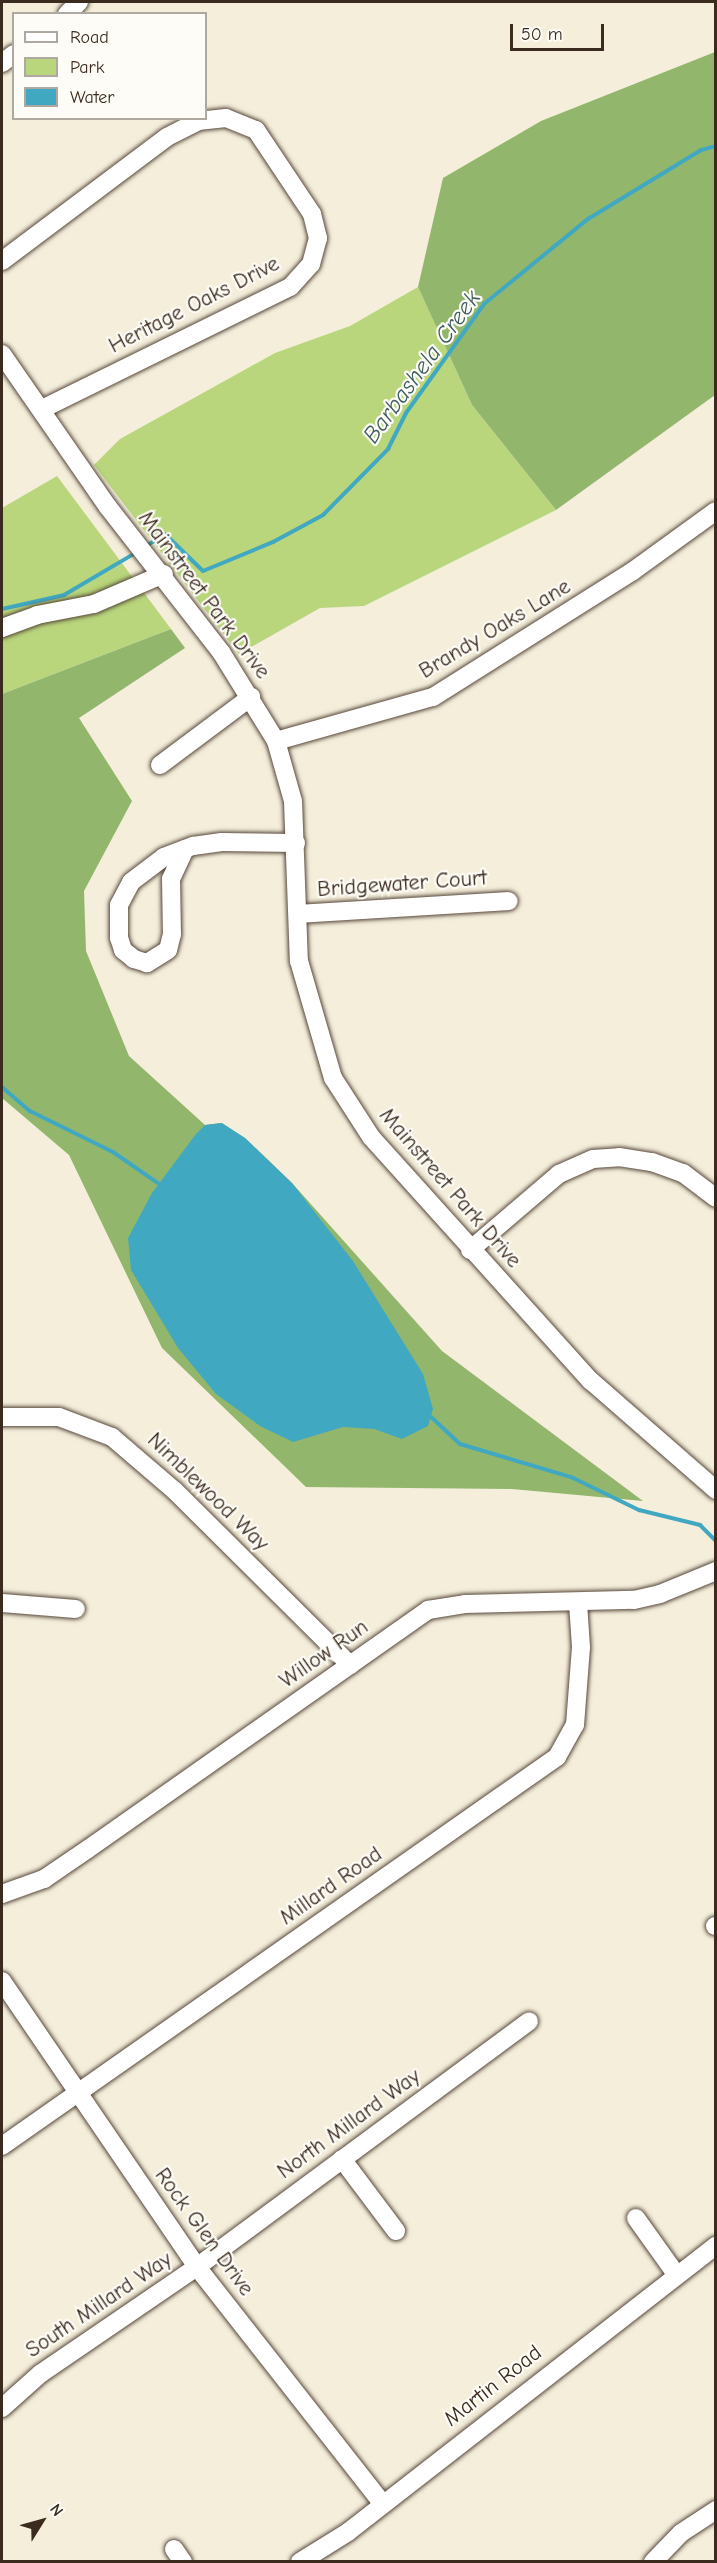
<!DOCTYPE html>
<style>
body{margin:0}
#map{position:relative;width:717px;height:2563px;overflow:hidden;background:#f4eedb;font-family:"Comic Neue",sans-serif}
div>[style]{position:absolute}
.green>*{inset:0;background:#b9d67c}
.forest>*{inset:0;background:#92b76c}
.water>*{inset:0;background:#41a8c1}
.stream>*{height:4px;margin:-2px;padding:0 2px;transform-origin:2px;border-radius:2px;background:#41a8c1}
.roads{filter:drop-shadow(0 0 2px #57473a) drop-shadow(0 0 2px #57473a)}
.minor>*{height:18px;margin:-9px;padding:0 9px;transform-origin:9px;border-radius:9px;background:#fff}
span{translate:-50% -50%;white-space:nowrap;text-align:center;line-height:1.15;-webkit-text-stroke:4.5px #fdfcf7;paint-order:stroke}
.street-label{font-size:22px;color:#3b2a1e}
.water-label{font-size:24px;color:#3d5c5f;font-style:italic}
.frame{position:absolute;inset:0;border:3px solid #3b2a1e;pointer-events:none}
.legend{position:absolute;left:12px;top:12px;width:195px;height:108px;box-sizing:border-box;background:#fdfcf7;border:2px solid #afa8a0;margin:0;padding:8px 10px;list-style:none;font-size:18px;color:#3b2a1e}
.legend li{display:flex;align-items:center;gap:12px;height:30px}
.legend b{width:30px;border:2px solid #afa8a0}
.north{position:absolute;left:12px;top:2491px;width:60px;height:60px;-webkit-text-stroke:4px #fdfcf7;paint-order:stroke;rotate:53deg;font-size:16px;font-weight:700;line-height:24px;text-align:center;color:#3b2a1e}
.north::after{content:'';display:block;margin:auto;width:21px;height:27px;background:#3b2a1e;clip-path:polygon(50% 0,100% 100%,50% 72%,0 100%)}
.scale{position:absolute;left:510px;top:24px;width:94px;height:27px;box-sizing:border-box;border:3px solid #3b2a1e;border-top:0;padding-left:8px;font-size:18px;line-height:21px;white-space:nowrap;color:#3b2a1e;-webkit-text-stroke:4px #fdfcf7;paint-order:stroke}
</style>
<div id="map">
<div class="green">
<div style="clip-path:polygon(418px 287px,472px 405px,556px 510px,364px 606px,320px 608px,239px 654px,94px 465px,120px 439px,275px 353px,350px 326px)"></div>
<div style="clip-path:polygon(57px 476px,171px 629px,2px 694px,2px 508px)"></div>
</div>
<div class="forest">
<div style="clip-path:polygon(715px 52px,715px 395px,556px 510px,472px 405px,418px 287px,443px 178px,541px 121px)"></div>
<div style="clip-path:polygon(171px 629px,185px 648px,79px 718px,132px 801px,84px 891px,86px 951px,129px 1056px,205px 1125px,221px 1123px,245px 1138px,292px 1183px,442px 1351px,643px 1501px,512px 1489px,306px 1487px,162px 1348px,69px 1155px,2px 1098px,2px 694px)"></div>
</div>
<div class="water">
<div style="clip-path:polygon(222px 1123px,245px 1138px,292px 1183px,353px 1261px,423px 1374px,433px 1409px,428px 1426px,402px 1439px,374px 1429px,343px 1427px,293px 1442px,260px 1426px,216px 1394px,178px 1348px,131px 1270px,128px 1238px,152px 1193px,196px 1134px,205px 1125px)"></div>
</div>
<div class="stream">
<div style="left:146px;top:546px;width:22px;rotate:-32deg"></div>
<div style="left:165px;top:534px;width:53px;rotate:44.2deg"></div>
<div style="left:203px;top:571px;width:76px;rotate:-22.5deg"></div>
<div style="left:273px;top:542px;width:57px;rotate:-28.4deg"></div>
<div style="left:323px;top:515px;width:93px;rotate:-45.4deg"></div>
<div style="left:388px;top:449px;width:40px;rotate:-63.4deg"></div>
<div style="left:406px;top:413px;width:134px;rotate:-54.4deg"></div>
<div style="left:484px;top:304px;width:134px;rotate:-39.3deg"></div>
<div style="left:588px;top:219px;width:132px;rotate:-31.4deg"></div>
<div style="left:701px;top:150px;width:16px;rotate:-15deg"></div>
<div style="left:2px;top:609px;width:64px;rotate:-12.7deg"></div>
<div style="left:64px;top:595px;width:85px;rotate:-30.5deg"></div>
<div style="left:2px;top:1087px;width:37px;rotate:41deg"></div>
<div style="left:30px;top:1111px;width:93px;rotate:26.3deg"></div>
<div style="left:113px;top:1152px;width:56px;rotate:34.8deg"></div>
<div style="left:431px;top:1417px;width:40px;rotate:43deg"></div>
<div style="left:460px;top:1444px;width:116px;rotate:16.6deg"></div>
<div style="left:571px;top:1477px;width:76px;rotate:25.9deg"></div>
<div style="left:639px;top:1510px;width:63px;rotate:13.8deg"></div>
<div style="left:700px;top:1525px;width:23px;rotate:45deg"></div>
</div>
<div class="roads">
<div class="minor">
<div style="left:67px;top:14px;width:17px;rotate:-45deg"></div>
<div style="left:2px;top:63px;width:15px;rotate:-37deg"></div>
<div style="left:2px;top:261px;width:206px;rotate:-36.9deg"></div>
<div style="left:167px;top:137px;width:35px;rotate:-27deg"></div>
<div style="left:198px;top:121px;width:28px;rotate:-6deg"></div>
<div style="left:226px;top:118px;width:32px;rotate:22deg"></div>
<div style="left:256px;top:130px;width:101px;rotate:56.3deg"></div>
<div style="left:312px;top:214px;width:25px;rotate:76deg"></div>
<div style="left:318px;top:238px;width:27px;rotate:105deg"></div>
<div style="left:311px;top:264px;width:31px;rotate:132deg"></div>
<div style="left:290px;top:287px;width:276px;rotate:153.8deg"></div>
<div style="left:2px;top:354px;width:186px;rotate:55.3deg"></div>
<div style="left:108px;top:507px;width:184px;rotate:52.1deg"></div>
<div style="left:221px;top:652px;width:105px;rotate:58.3deg"></div>
<div style="left:276px;top:741px;width:62px;rotate:74.2deg"></div>
<div style="left:293px;top:801px;width:160px;rotate:87.9deg"></div>
<div style="left:299px;top:961px;width:122px;rotate:73.8deg"></div>
<div style="left:333px;top:1078px;width:70px;rotate:57.2deg"></div>
<div style="left:371px;top:1137px;width:329px;rotate:48deg"></div>
<div style="left:591px;top:1381px;width:166px;rotate:41.1deg"></div>
<div style="left:2px;top:628px;width:37px;rotate:-20deg"></div>
<div style="left:37px;top:615px;width:58px;rotate:-10.9deg"></div>
<div style="left:94px;top:604px;width:76px;rotate:-23.2deg"></div>
<div style="left:276px;top:741px;width:163px;rotate:-15.7deg"></div>
<div style="left:433px;top:697px;width:236px;rotate:-32.2deg"></div>
<div style="left:633px;top:571px;width:102px;rotate:-35.9deg"></div>
<div style="left:160px;top:765px;width:114px;rotate:-36.8deg"></div>
<div style="left:185px;top:849px;width:33px;rotate:115deg"></div>
<div style="left:171px;top:879px;width:55px;rotate:89deg"></div>
<div style="left:172px;top:934px;width:16px;rotate:104deg"></div>
<div style="left:168px;top:950px;width:25px;rotate:148deg"></div>
<div style="left:147px;top:963px;width:14px;rotate:-163deg"></div>
<div style="left:134px;top:959px;width:14px;rotate:-141deg"></div>
<div style="left:123px;top:950px;width:13px;rotate:-108deg"></div>
<div style="left:119px;top:938px;width:33px;rotate:-90deg"></div>
<div style="left:119px;top:905px;width:26px;rotate:-62deg"></div>
<div style="left:131px;top:882px;width:41px;rotate:-37.1deg"></div>
<div style="left:164px;top:857px;width:31px;rotate:-21deg"></div>
<div style="left:193px;top:846px;width:29px;rotate:-8deg"></div>
<div style="left:222px;top:842px;width:74px;rotate:0.8deg"></div>
<div style="left:298px;top:914px;width:211px;rotate:-3.5deg"></div>
<div style="left:470px;top:1250px;width:117px;rotate:-40.5deg"></div>
<div style="left:559px;top:1174px;width:37px;rotate:-24deg"></div>
<div style="left:593px;top:1159px;width:26px;rotate:-4deg"></div>
<div style="left:619px;top:1157px;width:33px;rotate:9deg"></div>
<div style="left:652px;top:1162px;width:33px;rotate:20deg"></div>
<div style="left:683px;top:1173px;width:41px;rotate:37.1deg"></div>
<div style="left:2px;top:1417px;width:57px"></div>
<div style="left:59px;top:1417px;width:57px;rotate:20.7deg"></div>
<div style="left:112px;top:1437px;width:83px;rotate:40.6deg"></div>
<div style="left:175px;top:1491px;width:247px;rotate:44.8deg"></div>
<div style="left:2px;top:1603px;width:74px;rotate:4.6deg"></div>
<div style="left:2px;top:1894px;width:45px;rotate:-19.7deg"></div>
<div style="left:44px;top:1879px;width:53px;rotate:-34.3deg"></div>
<div style="left:88px;top:1849px;width:416px;rotate:-35.1deg"></div>
<div style="left:428px;top:1610px;width:37px;rotate:-9deg"></div>
<div style="left:465px;top:1604px;width:169px;rotate:-1.4deg"></div>
<div style="left:634px;top:1600px;width:27px;rotate:-13deg"></div>
<div style="left:660px;top:1594px;width:61px;rotate:-22.3deg"></div>
<div style="left:715px;top:1926px;width:1px"></div>
<div style="left:2px;top:1981px;width:346px;rotate:55.7deg"></div>
<div style="left:197px;top:2267px;width:300px;rotate:51.9deg"></div>
<div style="left:2px;top:2146px;width:678px;rotate:-35.03deg"></div>
<div style="left:557px;top:1757px;width:37px;rotate:-61deg"></div>
<div style="left:575px;top:1725px;width:78px;rotate:-85.6deg"></div>
<div style="left:581px;top:1647px;width:44px;rotate:-93.9deg"></div>
<div style="left:342px;top:2159px;width:90px;rotate:53.1deg"></div>
<div style="left:636px;top:2218px;width:69px;rotate:54.5deg"></div>
<div style="left:2px;top:2408px;width:51px;rotate:-41.8deg"></div>
<div style="left:40px;top:2374px;width:190px;rotate:-34.3deg"></div>
<div style="left:197px;top:2267px;width:413px;rotate:-36.5deg"></div>
<div style="left:174px;top:2549px;width:16px;rotate:55deg"></div>
<div style="left:300px;top:2562px;width:57px;rotate:-32deg"></div>
<div style="left:348px;top:2532px;width:466px;rotate:-37.9deg"></div>
<div style="left:653px;top:2562px;width:40px;rotate:-46deg"></div>
<div style="left:681px;top:2533px;width:42px;rotate:-33.3deg"></div>
</div>
</div>
<div class="street-label">
<span style="left:194px;top:305px;rotate:-27deg">Heritage Oaks Drive</span>
<span style="left:204px;top:595px;rotate:53deg">Mainstreet Park Drive</span>
<span style="left:495px;top:629px;rotate:-31deg">Brandy Oaks Lane</span>
<span style="left:402px;top:884px;rotate:-4deg">Bridgewater Court</span>
<span style="left:450px;top:1188px;rotate:49deg">Mainstreet Park Drive</span>
<span style="left:208px;top:1492px;rotate:44deg">Nimblewood Way</span>
<span style="left:324px;top:1654px;rotate:-35deg">Willow Run</span>
<span style="left:331px;top:1886px;rotate:-35deg">Millard Road</span>
<span style="left:349px;top:2124px;rotate:-36deg">North Millard Way</span>
<span style="left:204px;top:2232px;rotate:54deg">Rock Glen Drive</span>
<span style="left:99px;top:2305px;rotate:-34deg">South Millard Way</span>
<span style="left:493px;top:2386px;rotate:-38deg">Martin Road</span>
</div>
<div class="water-label">
<span style="left:422px;top:367px;rotate:-54deg">Barbashela Creek</span>
</div>
<div class="frame"></div>
<ul class="legend">
<li><b style="height:8px;background:#fff"></b>Road</li>
<li><b style="height:16px;background:#b9d67c"></b>Park</li>
<li><b style="height:16px;background:#41a8c1"></b>Water</li>
</ul>
<div class="north">N</div>
<div class="scale">50 m</div>
</div>
